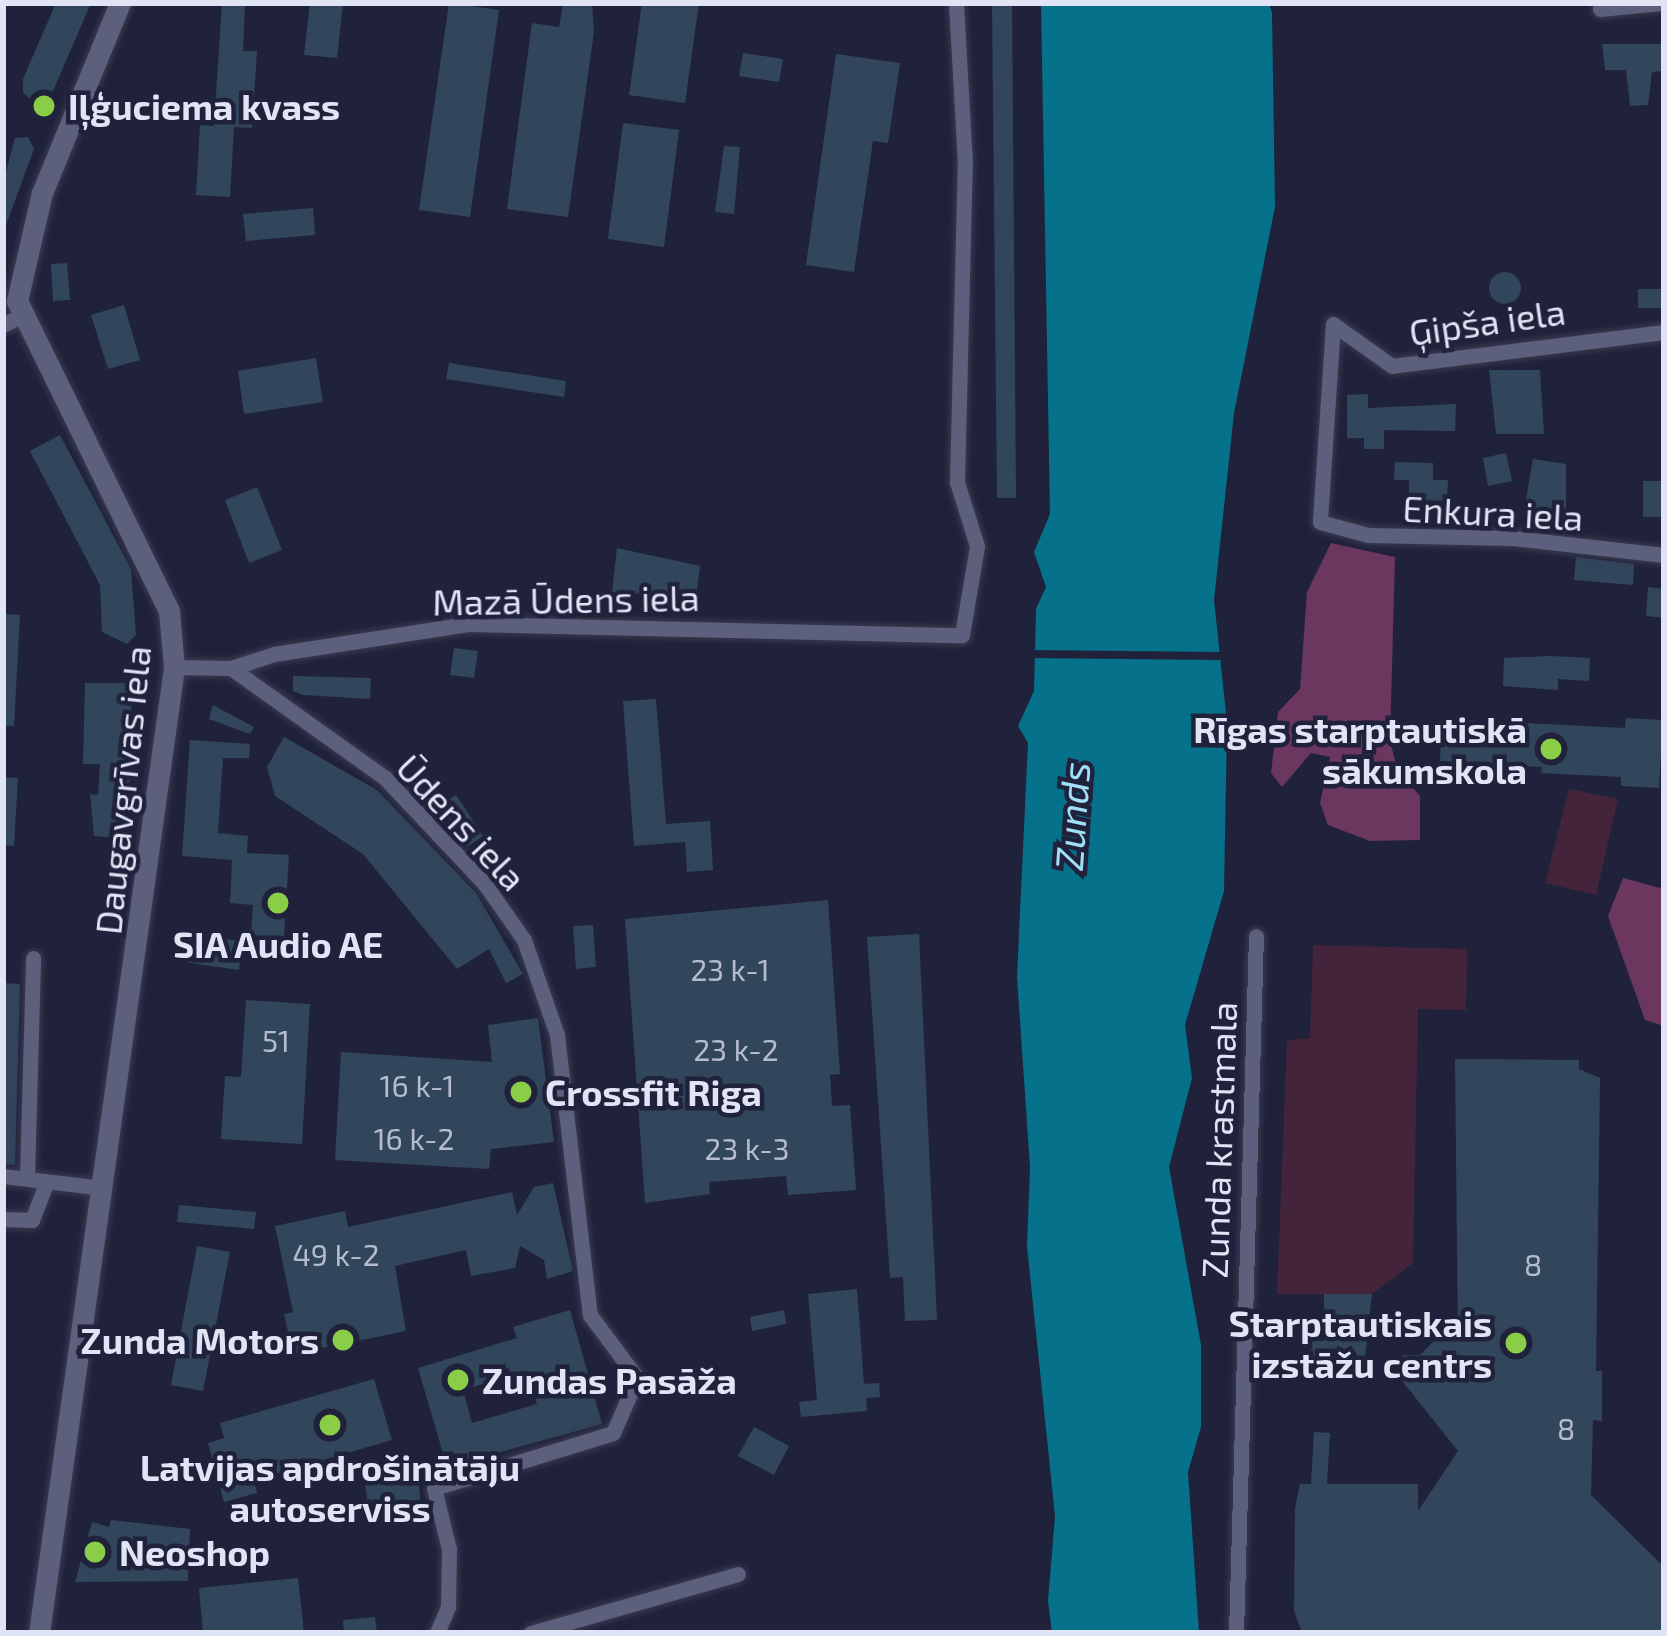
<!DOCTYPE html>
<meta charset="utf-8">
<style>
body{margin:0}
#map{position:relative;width:1667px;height:1636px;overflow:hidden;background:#20223b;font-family:"Exo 2",sans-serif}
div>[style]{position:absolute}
.green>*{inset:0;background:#44243b}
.forest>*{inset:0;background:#6b375e}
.water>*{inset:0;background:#06718a}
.pier>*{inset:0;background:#20223b}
.building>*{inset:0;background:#31465b}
.round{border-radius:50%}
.roads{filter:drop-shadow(0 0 3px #393b4f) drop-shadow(0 0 3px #393b4f)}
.minor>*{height:15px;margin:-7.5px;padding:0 7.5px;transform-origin:7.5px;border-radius:7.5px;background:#5c607c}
.secondary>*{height:21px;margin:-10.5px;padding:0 10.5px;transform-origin:10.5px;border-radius:10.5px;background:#5c607c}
.dots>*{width:33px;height:33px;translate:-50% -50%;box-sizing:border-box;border:6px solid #20223b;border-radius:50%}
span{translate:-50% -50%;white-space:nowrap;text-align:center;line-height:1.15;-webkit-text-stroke:9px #20223b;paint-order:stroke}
.number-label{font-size:30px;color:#b5bcce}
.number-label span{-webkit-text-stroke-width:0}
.poi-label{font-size:36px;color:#e1e4f4;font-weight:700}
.left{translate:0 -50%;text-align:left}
.right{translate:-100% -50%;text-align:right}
.street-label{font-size:36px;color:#e1e4f4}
.water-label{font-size:39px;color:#9ee0f6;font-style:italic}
.frame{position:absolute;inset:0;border:6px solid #e1e4f4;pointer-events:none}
</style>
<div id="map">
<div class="green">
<div style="clip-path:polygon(1569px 789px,1618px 799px,1596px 895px,1545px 883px)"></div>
<div style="clip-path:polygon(1313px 945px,1467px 949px,1466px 1010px,1418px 1009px,1413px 1263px,1372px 1294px,1277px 1294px,1287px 1040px,1310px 1038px)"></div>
</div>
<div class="forest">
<div style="clip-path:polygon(1331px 543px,1395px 557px,1390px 740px,1397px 769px,1420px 796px,1420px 840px,1370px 841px,1328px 825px,1320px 803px,1330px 757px,1311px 753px,1282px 787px,1271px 773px,1278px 712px,1300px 689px,1307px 592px)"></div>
<div style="clip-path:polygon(1623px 878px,1664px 889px,1664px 1026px,1645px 1020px,1608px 916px)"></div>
</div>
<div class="water">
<div style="clip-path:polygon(1041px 3px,1269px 3px,1272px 13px,1275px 207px,1234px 413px,1214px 600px,1227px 723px,1224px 891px,1185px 1025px,1192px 1078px,1169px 1167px,1201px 1345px,1201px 1427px,1188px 1472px,1199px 1633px,1052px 1633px,1048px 1601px,1055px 1516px,1027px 1246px,1030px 1167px,1017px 977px,1028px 743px,1018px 726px,1034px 691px,1036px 609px,1046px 587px,1034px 552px,1050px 514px)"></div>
</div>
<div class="pier">
<div style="clip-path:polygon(1028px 650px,1220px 652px,1220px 660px,1027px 658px)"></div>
</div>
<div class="building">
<div style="clip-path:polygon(56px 3px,91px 3px,43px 114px,23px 92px,23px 79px)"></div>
<div style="clip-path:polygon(222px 3px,245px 3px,243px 51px,257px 51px,252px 128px,234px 127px,230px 197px,196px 195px,200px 125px,214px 126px)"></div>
<div style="clip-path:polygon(310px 3px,343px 3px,337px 58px,304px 55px)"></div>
<div style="clip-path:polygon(449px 3px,499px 10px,470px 217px,419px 210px)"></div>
<div style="clip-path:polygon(563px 3px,592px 3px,594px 32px,568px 217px,507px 209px,532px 23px,559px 27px)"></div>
<div style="clip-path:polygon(642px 3px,699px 3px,685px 103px,629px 95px)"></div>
<div style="clip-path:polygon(992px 3px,1012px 3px,1016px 498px,997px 498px)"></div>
<div style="clip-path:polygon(1602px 44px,1664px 44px,1664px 71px,1652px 72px,1648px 105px,1630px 106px,1626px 70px,1605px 70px)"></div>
<div style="clip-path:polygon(743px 53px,783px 59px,779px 82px,739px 76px)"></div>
<div style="clip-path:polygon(836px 54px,900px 63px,888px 143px,873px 141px,854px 272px,806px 265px)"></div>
<div style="clip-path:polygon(623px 123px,679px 130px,664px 247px,608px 239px)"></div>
<div style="clip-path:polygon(28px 137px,34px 149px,3px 233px,3px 183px,15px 138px)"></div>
<div style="clip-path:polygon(724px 146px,740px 147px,734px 214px,715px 212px)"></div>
<div style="clip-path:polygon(313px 208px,315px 235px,246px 241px,243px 214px)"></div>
<div style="clip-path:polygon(67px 263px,70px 300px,53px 301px,51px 264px)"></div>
<div class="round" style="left:1489px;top:272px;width:32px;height:32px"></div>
<div style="clip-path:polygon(1638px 289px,1664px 289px,1664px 308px,1638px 308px)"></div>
<div style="clip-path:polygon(124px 305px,140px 360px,108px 369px,91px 315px)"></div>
<div style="clip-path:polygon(316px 358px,323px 402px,244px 414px,238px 371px)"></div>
<div style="clip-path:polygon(449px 363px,566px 381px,564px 397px,446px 379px)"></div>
<div style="clip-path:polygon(1489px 370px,1540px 370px,1544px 434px,1496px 434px)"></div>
<div style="clip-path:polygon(1368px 394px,1368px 408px,1456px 404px,1455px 431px,1384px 430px,1384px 449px,1364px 449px,1364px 438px,1347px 438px,1347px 395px)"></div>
<div style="clip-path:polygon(60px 435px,131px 569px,136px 635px,127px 644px,102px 632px,100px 585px,30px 451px)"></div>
<div style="clip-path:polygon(1506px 453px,1512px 481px,1488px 486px,1483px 458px)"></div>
<div style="clip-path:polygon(1533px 459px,1566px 464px,1566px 524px,1523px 516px)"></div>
<div style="clip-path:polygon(1395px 462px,1433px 463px,1433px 480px,1448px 480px,1447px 501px,1409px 500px,1409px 480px,1394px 480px)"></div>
<div style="clip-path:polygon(1643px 481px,1664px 481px,1664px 517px,1643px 517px)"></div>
<div style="clip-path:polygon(257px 487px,282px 550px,249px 563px,225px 500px)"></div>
<div style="clip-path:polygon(617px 548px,700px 566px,696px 597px,612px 592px)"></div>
<div style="clip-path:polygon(1576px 557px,1634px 564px,1633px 585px,1574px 580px)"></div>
<div style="clip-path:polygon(1648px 587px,1664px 589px,1664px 618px,1646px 616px)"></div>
<div style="clip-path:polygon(3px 614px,20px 615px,14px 726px,3px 726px)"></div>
<div style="clip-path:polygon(454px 648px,478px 651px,474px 678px,450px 675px)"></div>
<div style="clip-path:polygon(1550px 656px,1590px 658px,1589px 681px,1558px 679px,1558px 690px,1503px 686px,1504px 658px)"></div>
<div style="clip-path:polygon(293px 676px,371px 678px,370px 699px,303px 695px,293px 691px)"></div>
<div style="clip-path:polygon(85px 683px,132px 683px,128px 839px,94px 836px,90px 794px,98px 795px,100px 764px,83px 764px)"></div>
<div style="clip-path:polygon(656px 699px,666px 824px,710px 821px,713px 870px,687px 872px,685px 842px,634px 846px,623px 701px)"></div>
<div style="clip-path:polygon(213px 705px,254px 727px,250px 734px,209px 719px)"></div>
<div style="clip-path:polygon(1626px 718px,1663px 720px,1659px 788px,1621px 786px,1621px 777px,1541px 773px,1542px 767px,1440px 761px,1442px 719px,1625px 728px)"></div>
<div style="clip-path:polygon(284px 737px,377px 790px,476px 893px,523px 974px,506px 983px,489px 949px,457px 969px,363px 854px,275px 796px,267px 767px)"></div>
<div style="clip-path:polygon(190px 740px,250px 744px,249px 758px,223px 758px,218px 833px,248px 836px,247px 853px,289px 855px,283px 951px,250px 948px,253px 905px,230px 903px,232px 860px,182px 856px)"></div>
<div style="clip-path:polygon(3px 777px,18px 778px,14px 846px,3px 845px)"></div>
<div style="clip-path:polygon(456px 795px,483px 836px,467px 847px,439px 806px)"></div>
<div style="clip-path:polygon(828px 900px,840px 1074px,830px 1075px,832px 1106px,850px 1105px,856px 1190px,788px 1195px,786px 1176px,709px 1182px,710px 1194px,645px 1203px,625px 919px)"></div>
<div style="clip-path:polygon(593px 925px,596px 967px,576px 969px,573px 926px)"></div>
<div style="clip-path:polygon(181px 934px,242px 941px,239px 970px,177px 961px)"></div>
<div style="clip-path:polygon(919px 934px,937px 1320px,905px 1321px,903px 1277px,890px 1278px,867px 937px)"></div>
<div style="clip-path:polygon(3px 983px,20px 984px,15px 1165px,3px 1164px)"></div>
<div style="clip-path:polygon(246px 1000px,310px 1004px,302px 1144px,221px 1139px,225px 1076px,241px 1077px)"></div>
<div style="clip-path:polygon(538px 1018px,554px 1142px,491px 1149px,489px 1169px,335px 1160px,341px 1052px,492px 1062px,488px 1025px)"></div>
<div style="clip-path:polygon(1455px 1059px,1579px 1060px,1579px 1069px,1600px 1078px,1596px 1371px,1602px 1371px,1602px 1421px,1593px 1420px,1591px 1495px,1664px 1567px,1664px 1633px,1302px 1633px,1294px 1611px,1295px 1508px,1300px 1484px,1311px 1484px,1314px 1432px,1330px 1433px,1327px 1484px,1418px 1484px,1418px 1511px,1458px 1451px,1403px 1382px,1403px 1355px,1420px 1355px,1437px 1338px,1458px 1339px)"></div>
<div style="clip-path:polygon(553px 1183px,573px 1271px,547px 1279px,544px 1260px,520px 1246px,515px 1268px,471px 1276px,466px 1250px,395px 1266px,406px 1331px,293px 1354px,284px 1314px,293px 1312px,275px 1226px,345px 1211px,348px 1227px,512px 1192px,517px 1215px,534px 1187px)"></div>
<div style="clip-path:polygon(179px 1205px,256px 1212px,254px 1229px,177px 1222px)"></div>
<div style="clip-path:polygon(197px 1246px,230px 1252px,203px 1391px,171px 1385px)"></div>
<div style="clip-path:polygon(857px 1289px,864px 1384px,879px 1383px,880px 1397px,866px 1398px,867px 1411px,801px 1417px,799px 1402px,817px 1400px,808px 1294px)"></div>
<div style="clip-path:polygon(1324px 1294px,1372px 1294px,1363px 1374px,1310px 1374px,1311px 1341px,1324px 1341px)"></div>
<div style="clip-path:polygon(evenodd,570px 1310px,602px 1424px,447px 1467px,418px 1368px,517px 1338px,513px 1327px,570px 1310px,527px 1371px,537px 1404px,472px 1423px,463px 1390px,527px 1371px)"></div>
<div style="clip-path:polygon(784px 1310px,786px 1324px,752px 1331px,750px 1317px)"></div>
<div style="clip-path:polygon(374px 1379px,392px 1440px,254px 1480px,257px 1493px,224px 1502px,208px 1443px,224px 1438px,220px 1423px)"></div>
<div style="clip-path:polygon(754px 1427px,789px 1446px,774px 1475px,738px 1456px)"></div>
<div style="clip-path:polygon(418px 1476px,422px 1517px,370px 1523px,365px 1482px)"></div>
<div style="clip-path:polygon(111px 1520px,190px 1529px,188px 1581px,75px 1582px,92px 1522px,109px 1527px)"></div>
<div style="clip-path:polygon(298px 1578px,304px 1633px,203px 1633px,199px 1588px)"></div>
<div style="clip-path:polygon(375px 1617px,377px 1633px,344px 1633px,343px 1620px)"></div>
</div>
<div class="roads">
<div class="minor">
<div style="left:1600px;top:9px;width:61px;rotate:-5.6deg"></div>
<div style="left:3px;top:325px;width:18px;rotate:-27deg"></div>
<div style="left:1664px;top:332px;width:274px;rotate:172.9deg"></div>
<div style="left:1392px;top:366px;width:72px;rotate:-144.6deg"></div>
<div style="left:1333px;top:324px;width:198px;rotate:93.8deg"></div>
<div style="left:1320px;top:522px;width:50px;rotate:15.2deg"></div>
<div style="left:1368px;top:535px;width:145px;rotate:1.2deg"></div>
<div style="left:1513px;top:538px;width:152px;rotate:6.4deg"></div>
<div style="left:174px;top:667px;width:57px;rotate:1deg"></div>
<div style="left:231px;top:668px;width:45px;rotate:-18deg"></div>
<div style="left:274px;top:654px;width:196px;rotate:-8.8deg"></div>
<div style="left:468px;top:624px;width:494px;rotate:1.3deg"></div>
<div style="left:962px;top:635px;width:90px;rotate:-80.4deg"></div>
<div style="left:977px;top:546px;width:67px;rotate:-107.4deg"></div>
<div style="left:957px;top:482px;width:318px;rotate:-88.6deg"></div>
<div style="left:965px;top:164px;width:161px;rotate:-93.2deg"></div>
<div style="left:231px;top:668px;width:189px;rotate:35.5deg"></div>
<div style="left:385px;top:778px;width:144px;rotate:46.7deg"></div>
<div style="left:484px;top:883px;width:70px;rotate:54.9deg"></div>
<div style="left:524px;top:940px;width:101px;rotate:70.8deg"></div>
<div style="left:557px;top:1035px;width:282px;rotate:83.3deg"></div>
<div style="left:590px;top:1315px;width:79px;rotate:53.3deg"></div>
<div style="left:637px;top:1378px;width:60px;rotate:113.6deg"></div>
<div style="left:613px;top:1433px;width:187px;rotate:162.9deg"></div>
<div style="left:434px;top:1488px;width:63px;rotate:76.2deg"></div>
<div style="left:449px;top:1549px;width:58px;rotate:91deg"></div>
<div style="left:448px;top:1607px;width:28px;rotate:113deg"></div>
<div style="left:3px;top:1176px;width:101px;rotate:6.8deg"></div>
<div style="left:27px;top:1177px;width:219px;rotate:-88.4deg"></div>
<div style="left:3px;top:1219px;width:29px;rotate:2deg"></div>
<div style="left:32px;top:1220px;width:36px;rotate:-69deg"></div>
<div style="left:531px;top:1633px;width:215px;rotate:-15.9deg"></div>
<div style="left:1236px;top:1633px;width:697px;rotate:-88.36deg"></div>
</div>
<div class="secondary">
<div style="left:39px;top:1633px;width:975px;rotate:-82.04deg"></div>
<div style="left:174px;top:667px;width:56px;rotate:-95.1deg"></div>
<div style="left:169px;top:611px;width:345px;rotate:-116.1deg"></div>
<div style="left:17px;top:301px;width:111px;rotate:-77deg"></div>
<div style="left:42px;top:193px;width:205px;rotate:-67.7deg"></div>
</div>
</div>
<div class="dots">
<div style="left:44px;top:106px;background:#8ace48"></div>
<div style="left:1551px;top:749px;background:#8ace48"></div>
<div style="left:278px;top:903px;background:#8ace48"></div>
<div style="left:521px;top:1092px;background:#8ace48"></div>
<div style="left:343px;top:1340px;background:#8ace48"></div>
<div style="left:1516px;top:1343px;background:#8ace48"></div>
<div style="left:458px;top:1380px;background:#8ace48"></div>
<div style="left:330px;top:1425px;background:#8ace48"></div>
<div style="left:95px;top:1552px;background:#8ace48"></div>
</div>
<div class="number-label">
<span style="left:730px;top:969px">23 k-1</span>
<span style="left:276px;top:1040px">51</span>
<span style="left:736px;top:1049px">23 k-2</span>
<span style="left:417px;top:1085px">16 k-1</span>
<span style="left:414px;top:1138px">16 k-2</span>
<span style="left:747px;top:1148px">23 k-3</span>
<span style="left:336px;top:1254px">49 k-2</span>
<span style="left:1533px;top:1264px">8</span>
<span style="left:1566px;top:1428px">8</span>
</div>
<div class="poi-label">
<span class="left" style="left:68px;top:106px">Iļģuciema kvass</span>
<span class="right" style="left:1527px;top:749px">Rīgas starptautiskā<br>sākumskola</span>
<span style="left:278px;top:944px">SIA Audio AE</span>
<span class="left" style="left:545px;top:1092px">Crossfit Riga</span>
<span class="right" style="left:1492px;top:1343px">Starptautiskais<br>izstāžu centrs</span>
<span class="right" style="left:319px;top:1340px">Zunda Motors</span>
<span class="left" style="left:482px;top:1380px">Zundas Pasāža</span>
<span style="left:330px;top:1487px">Latvijas apdrošinātāju<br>autoserviss</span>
<span class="left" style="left:119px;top:1552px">Neoshop</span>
</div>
<div class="street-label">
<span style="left:1487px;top:321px;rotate:-8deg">Ģipša iela</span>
<span style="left:1493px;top:512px;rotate:3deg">Enkura iela</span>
<span style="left:566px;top:599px;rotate:-1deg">Mazā Ūdens iela</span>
<span style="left:122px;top:790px;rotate:-84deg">Daugavgrīvas iela</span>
<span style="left:462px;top:822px;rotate:47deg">Ūdens iela</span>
<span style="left:1218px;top:1140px;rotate:-88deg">Zunda krastmala</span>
</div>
<div class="water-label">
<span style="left:1072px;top:816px;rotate:-86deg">Zunds</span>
</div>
<div class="frame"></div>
</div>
